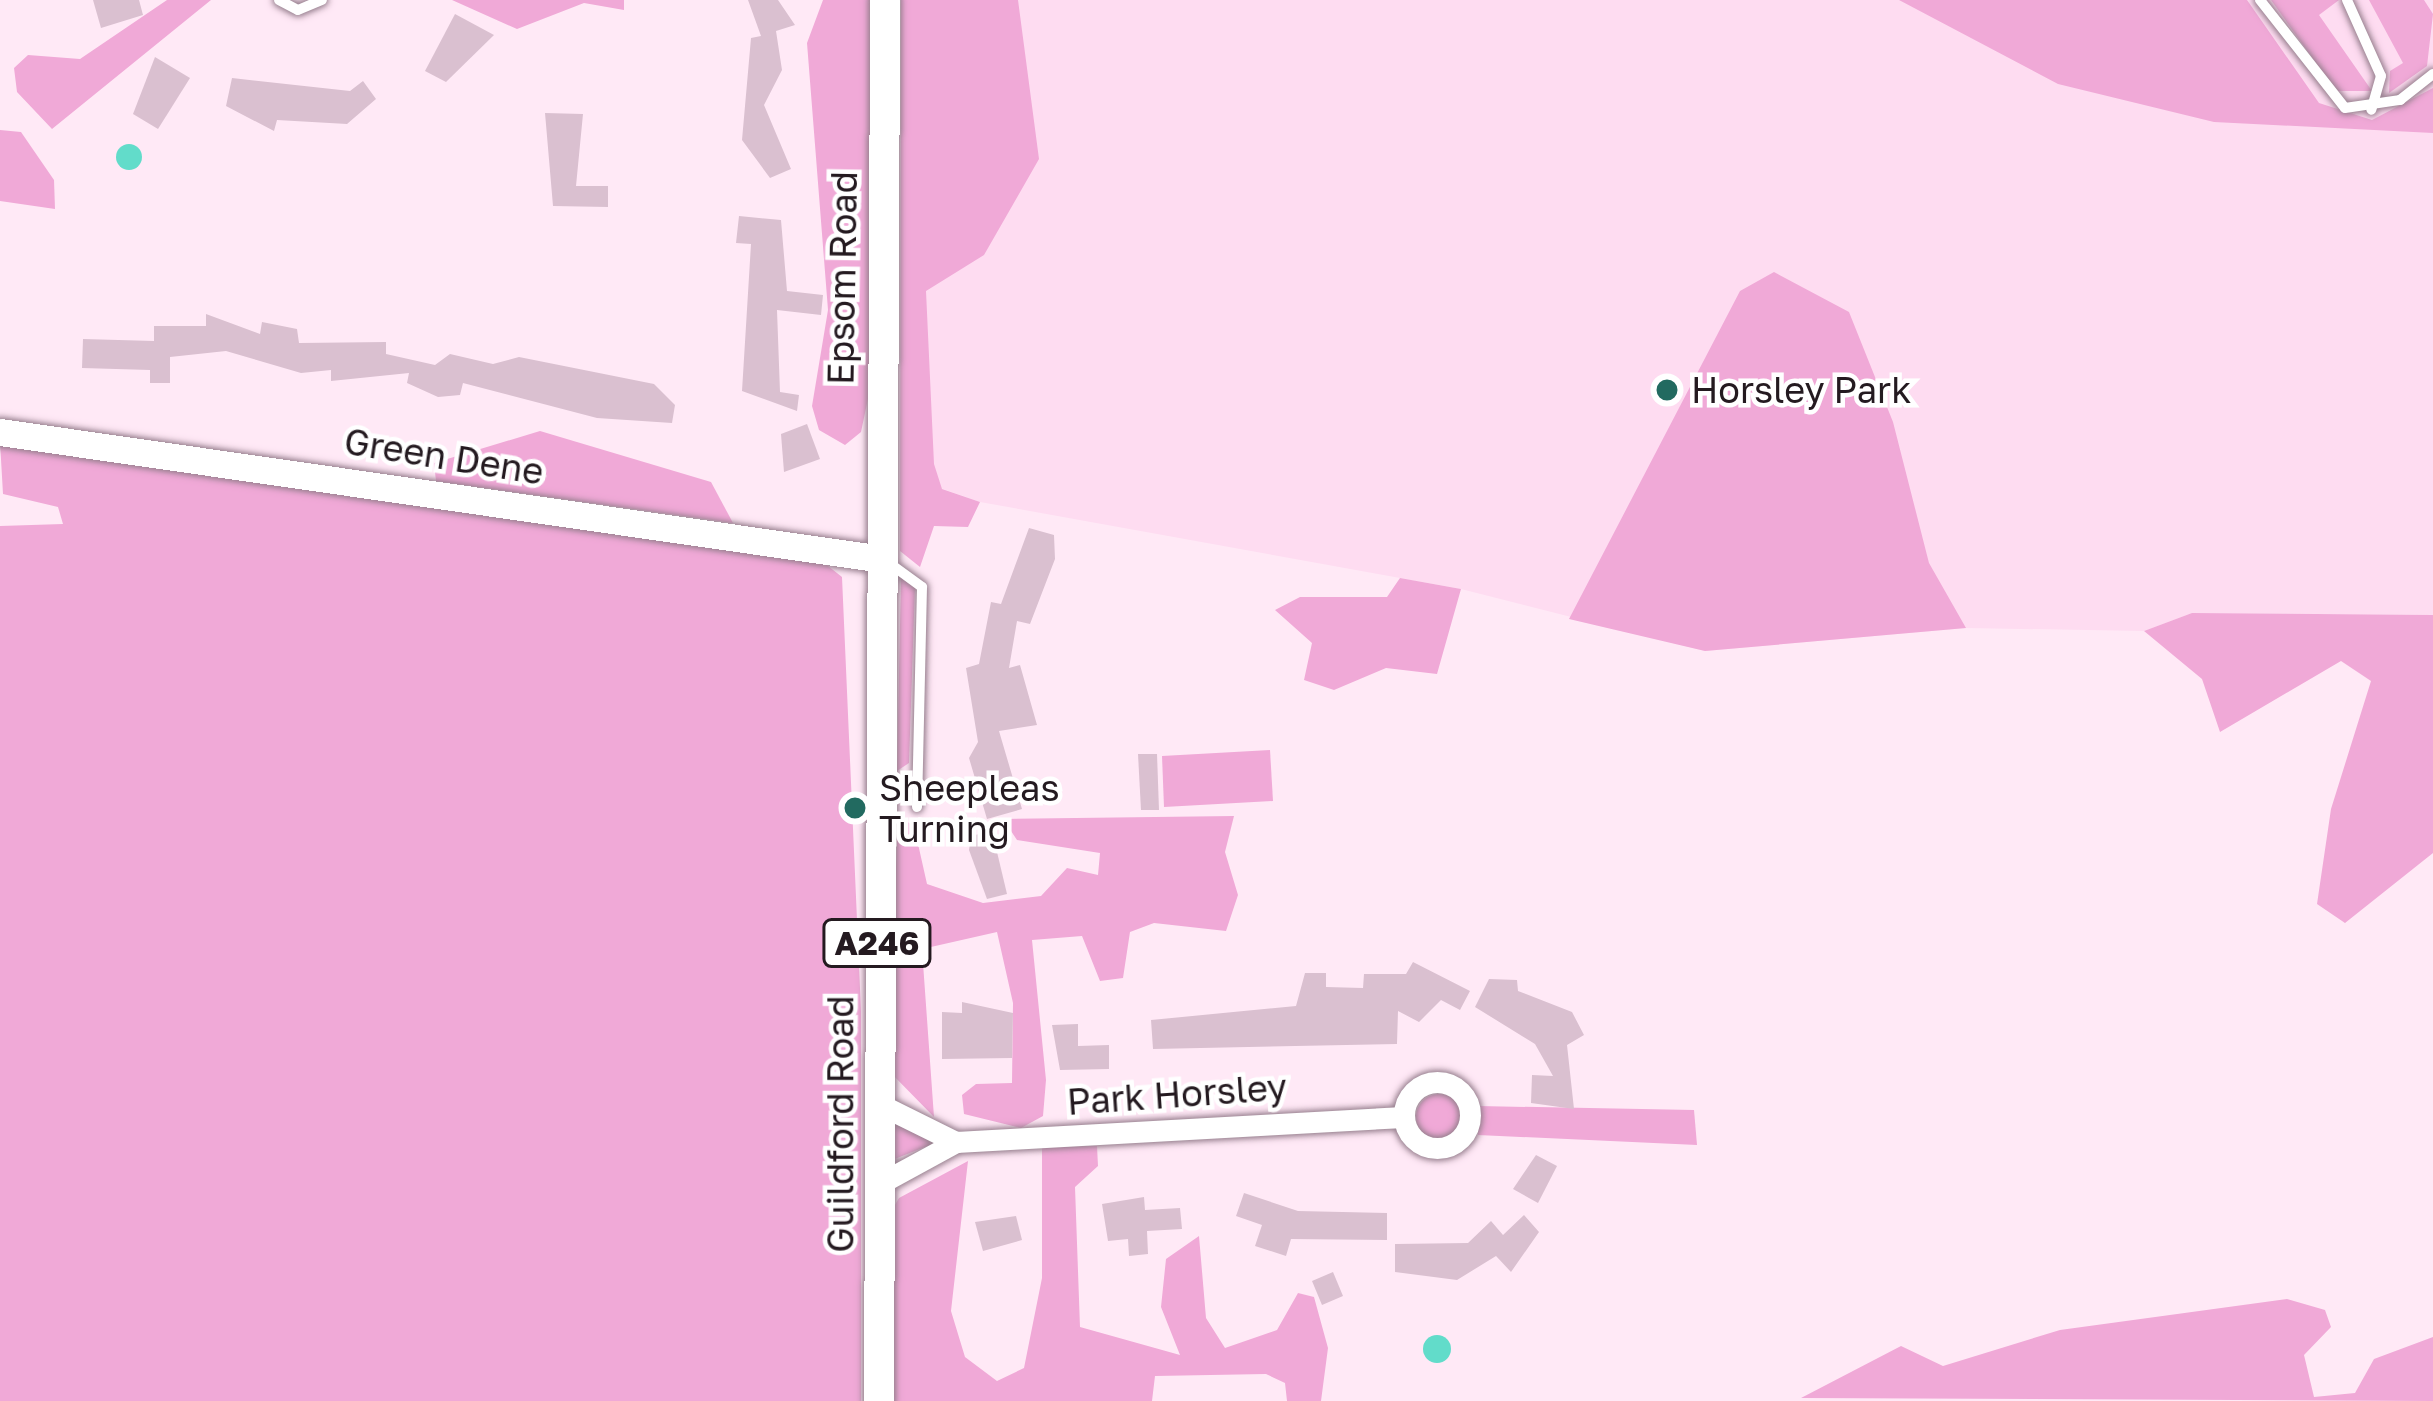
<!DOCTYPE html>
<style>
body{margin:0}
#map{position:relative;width:2433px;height:1401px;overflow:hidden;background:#ffe9f6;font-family:"Golos Text",sans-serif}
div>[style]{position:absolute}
.built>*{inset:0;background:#fedcf1}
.green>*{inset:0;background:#f0a9d7}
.round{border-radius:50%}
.water>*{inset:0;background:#62dcca}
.building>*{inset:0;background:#dac0d0}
.roads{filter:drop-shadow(0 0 3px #977f8e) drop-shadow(0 0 3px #977f8e)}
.lane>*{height:10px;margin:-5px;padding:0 5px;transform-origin:5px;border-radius:5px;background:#fff}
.street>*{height:21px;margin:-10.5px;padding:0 10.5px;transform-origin:10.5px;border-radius:10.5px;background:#fff}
.street>.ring{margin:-10.5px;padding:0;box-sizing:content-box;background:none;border:21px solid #fff;border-radius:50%}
.secondary>*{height:27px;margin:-13.5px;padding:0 13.5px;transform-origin:13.5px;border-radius:13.5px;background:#fff}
.primary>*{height:30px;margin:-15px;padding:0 15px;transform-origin:15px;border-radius:15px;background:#fff}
.dots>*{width:33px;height:33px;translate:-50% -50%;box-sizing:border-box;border:6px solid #fff;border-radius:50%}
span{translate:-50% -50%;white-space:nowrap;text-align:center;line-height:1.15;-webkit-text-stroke:9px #fff;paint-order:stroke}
.shield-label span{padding:3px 9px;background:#fff;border:3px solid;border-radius:9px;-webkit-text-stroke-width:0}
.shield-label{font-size:33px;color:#241a20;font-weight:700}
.street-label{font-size:36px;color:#241a20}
.poi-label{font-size:36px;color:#241a20}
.left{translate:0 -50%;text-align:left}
</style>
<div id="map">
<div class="built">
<div style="clip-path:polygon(901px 0,2433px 0,2433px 615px,2192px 613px,2144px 631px,1966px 628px,1705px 651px,1461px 589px,980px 502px,900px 474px)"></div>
</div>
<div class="green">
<div style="clip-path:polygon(167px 0,211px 0,52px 129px,17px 92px,14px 68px,28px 55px,80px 59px)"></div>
<div style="clip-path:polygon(452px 0,624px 0,624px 10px,584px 3px,517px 29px)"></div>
<div style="clip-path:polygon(823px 0,876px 0,869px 394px,861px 432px,845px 445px,819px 430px,812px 406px,828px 310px,807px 43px)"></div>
<div style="clip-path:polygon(901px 0,1018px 0,1039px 159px,984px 255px,926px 291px,934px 464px,942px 489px,980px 502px,968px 527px,934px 526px,920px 567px,900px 551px)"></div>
<div style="clip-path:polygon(1899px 0,2247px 0,2319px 103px,2372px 120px,2433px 88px,2433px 133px,2214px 122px,2058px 84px)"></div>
<div style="clip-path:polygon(2271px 0,2339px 0,2319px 15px,2372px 91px,2336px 91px)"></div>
<div style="clip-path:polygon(2369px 0,2424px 0,2433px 14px,2427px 66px,2389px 93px,2390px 71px,2403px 63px)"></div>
<div style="clip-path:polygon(0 130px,21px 132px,54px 180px,55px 209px,0 201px)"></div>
<div style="clip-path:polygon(1774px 272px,1849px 312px,1893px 422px,1929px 563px,1966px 628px,1705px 651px,1569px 619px,1740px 291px)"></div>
<div style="clip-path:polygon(540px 431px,711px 482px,733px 523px,436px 481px,434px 463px)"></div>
<div style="clip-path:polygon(0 442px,823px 562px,842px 577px,861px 1011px,861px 1401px,0 1401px,0 526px,63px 524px,58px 507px,3px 494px)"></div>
<div style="clip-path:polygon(901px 577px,915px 587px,909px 763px,897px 771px)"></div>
<div style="clip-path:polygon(1400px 578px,1461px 589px,1437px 674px,1386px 668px,1334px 690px,1304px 680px,1312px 643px,1275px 610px,1300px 597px,1387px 597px)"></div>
<div style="clip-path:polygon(2192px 613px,2433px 615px,2433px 853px,2345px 923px,2317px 904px,2331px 809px,2371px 681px,2341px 661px,2220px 732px,2202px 679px,2144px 631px)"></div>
<div style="clip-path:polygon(1270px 750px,1273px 801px,1164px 807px,1162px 756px)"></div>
<div style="clip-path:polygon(898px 816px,914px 826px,927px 884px,983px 903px,1041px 896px,1067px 868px,1098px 875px,1100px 853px,1017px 840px,1003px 819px,1234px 816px,1225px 852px,1238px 895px,1226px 931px,1154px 923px,1130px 932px,1123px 978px,1100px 981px,1082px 936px,1032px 940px,1046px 1080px,1043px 1116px,1021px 1128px,964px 1114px,962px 1095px,976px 1084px,1012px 1083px,1013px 1003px,997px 932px,922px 949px,934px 1117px,888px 1070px)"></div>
<div class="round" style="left:1416px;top:1094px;width:46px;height:46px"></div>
<div style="clip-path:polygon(1478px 1106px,1694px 1110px,1697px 1145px,1478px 1135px)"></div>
<div style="clip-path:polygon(888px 1120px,926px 1131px,930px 1145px,887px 1162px)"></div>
<div style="clip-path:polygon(1097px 1146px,1098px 1166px,1075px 1187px,1080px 1327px,1180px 1355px,1161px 1307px,1166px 1259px,1199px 1236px,1206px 1318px,1225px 1348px,1277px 1330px,1298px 1293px,1314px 1297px,1328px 1348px,1321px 1401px,1287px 1401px,1285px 1383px,1266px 1374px,1155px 1376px,1152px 1401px,887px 1401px,889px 1215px,899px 1198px,968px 1161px,951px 1311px,965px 1357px,997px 1381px,1024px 1368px,1042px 1278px,1042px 1147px)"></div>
<div style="clip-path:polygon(2287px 1299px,2325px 1310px,2331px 1327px,2304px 1355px,2314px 1397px,2355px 1393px,2374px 1359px,2433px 1337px,2433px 1401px,1801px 1398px,1901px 1346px,1943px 1366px,2060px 1330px)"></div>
</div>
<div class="water">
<div class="round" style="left:116px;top:144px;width:26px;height:26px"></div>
<div class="round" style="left:1423px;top:1335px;width:28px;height:28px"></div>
</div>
<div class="building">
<div style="clip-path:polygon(93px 0,139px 0,143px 15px,101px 28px)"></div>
<div style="clip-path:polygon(748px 0,778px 0,795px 25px,776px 31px,782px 70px,764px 105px,791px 169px,770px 178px,742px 140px,751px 38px,761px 36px)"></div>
<div style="clip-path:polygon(455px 14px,494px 35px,446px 82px,425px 71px)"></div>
<div style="clip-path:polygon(155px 57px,190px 78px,158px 129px,133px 114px)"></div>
<div style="clip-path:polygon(232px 78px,350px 91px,363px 81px,376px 99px,347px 124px,277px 120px,274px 131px,226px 106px)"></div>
<div style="clip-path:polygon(545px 113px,583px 114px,576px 186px,608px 186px,608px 207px,553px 206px)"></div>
<div style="clip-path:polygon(739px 216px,781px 220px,787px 291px,823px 295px,821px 315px,777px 310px,780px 392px,799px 395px,797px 411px,742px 391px,751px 244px,736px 243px)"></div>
<div style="clip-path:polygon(206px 314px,260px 334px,262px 322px,297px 329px,299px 343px,386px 342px,386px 354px,435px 365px,450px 354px,493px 364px,519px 357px,654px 384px,675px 405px,672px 423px,597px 418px,463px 383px,460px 395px,438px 397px,407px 383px,409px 373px,331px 381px,331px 370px,301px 373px,226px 351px,170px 357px,170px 383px,150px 383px,150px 370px,82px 368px,83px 339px,154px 341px,154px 326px,206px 326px)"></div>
<div style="clip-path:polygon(807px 424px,820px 459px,784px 472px,781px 434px)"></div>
<div style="clip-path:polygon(1029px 528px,1054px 535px,1055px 559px,1030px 624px,1017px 621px,1009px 668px,1020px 665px,1037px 725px,999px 731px,1022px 809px,987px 819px,969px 758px,978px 742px,966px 668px,979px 664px,991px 602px,1001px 604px)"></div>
<div style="clip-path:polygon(1138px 754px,1157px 754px,1159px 810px,1141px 810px)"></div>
<div style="clip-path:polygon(992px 831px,1007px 894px,987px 899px,969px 850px,971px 836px)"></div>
<div style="clip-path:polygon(1413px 962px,1470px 991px,1460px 1010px,1441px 1000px,1419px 1022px,1398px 1011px,1397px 1044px,1153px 1049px,1151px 1020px,1296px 1006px,1305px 973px,1326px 973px,1326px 987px,1363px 988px,1364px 974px,1406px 974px)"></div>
<div style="clip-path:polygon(1489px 979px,1517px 980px,1518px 991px,1572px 1012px,1584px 1035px,1567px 1045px,1574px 1109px,1531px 1103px,1532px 1075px,1553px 1076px,1535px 1044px,1475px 1007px)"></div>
<div style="clip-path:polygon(962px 1002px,1013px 1013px,1012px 1058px,942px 1059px,942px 1012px,962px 1013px)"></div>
<div style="clip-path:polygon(1078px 1024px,1078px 1046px,1109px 1045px,1109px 1069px,1060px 1070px,1052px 1025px)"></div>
<div style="clip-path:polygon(1536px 1155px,1557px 1166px,1538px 1203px,1513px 1189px)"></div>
<div style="clip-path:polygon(1244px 1193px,1298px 1211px,1387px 1213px,1387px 1240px,1291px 1239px,1286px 1256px,1255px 1246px,1262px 1225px,1236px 1216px)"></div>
<div style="clip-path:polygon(1144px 1197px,1145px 1210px,1180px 1208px,1182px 1229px,1147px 1231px,1148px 1254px,1129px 1256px,1128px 1239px,1108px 1241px,1102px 1204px)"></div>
<div style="clip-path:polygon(1524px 1215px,1539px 1232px,1511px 1272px,1496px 1256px,1457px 1280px,1395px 1272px,1395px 1244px,1468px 1243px,1491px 1221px,1503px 1235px)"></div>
<div style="clip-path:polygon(1016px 1216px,1022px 1240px,983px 1251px,975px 1222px)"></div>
<div style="clip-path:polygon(1333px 1272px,1343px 1296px,1322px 1305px,1312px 1281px)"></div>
</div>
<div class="roads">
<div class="lane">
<div style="left:279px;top:0;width:21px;rotate:28deg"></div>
<div style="left:298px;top:10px;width:26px;rotate:-23deg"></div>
<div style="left:2260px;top:0;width:137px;rotate:51.8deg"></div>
<div style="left:2345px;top:108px;width:56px;rotate:-8.3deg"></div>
<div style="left:2400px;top:100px;width:42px;rotate:-38.2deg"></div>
<div style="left:2347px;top:0;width:83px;rotate:65.9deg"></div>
<div style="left:2381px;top:76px;width:35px;rotate:106deg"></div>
<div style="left:885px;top:560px;width:46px;rotate:36.1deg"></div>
<div style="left:922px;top:587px;width:220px;rotate:91.3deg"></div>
</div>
<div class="street">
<div class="ring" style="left:1404px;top:1082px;width:45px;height:45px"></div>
<div style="left:879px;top:1104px;width:86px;rotate:26.3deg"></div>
<div style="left:956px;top:1142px;width:448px;rotate:-3.2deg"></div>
<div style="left:879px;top:1184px;width:88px;rotate:-28.6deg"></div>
</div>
<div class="secondary">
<div style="left:0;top:432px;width:885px;rotate:8.19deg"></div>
</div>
<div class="primary">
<div style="left:879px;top:1401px;width:1401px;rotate:-89.75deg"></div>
</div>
</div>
<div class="dots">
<div style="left:1667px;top:390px;background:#226a60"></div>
<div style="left:855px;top:808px;background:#226a60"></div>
</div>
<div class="shield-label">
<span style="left:877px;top:943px">A246</span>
</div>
<div class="street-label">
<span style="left:842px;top:278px;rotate:-89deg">Epsom Road</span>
<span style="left:444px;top:456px;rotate:9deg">Green Dene</span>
<span style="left:1177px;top:1094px;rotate:-4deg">Park Horsley</span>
<span style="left:840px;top:1124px;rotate:-90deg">Guildford Road</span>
</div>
<div class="poi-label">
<span class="left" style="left:1691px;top:390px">Horsley Park</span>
<span class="left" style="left:879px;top:808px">Sheepleas<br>Turning</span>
</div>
</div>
